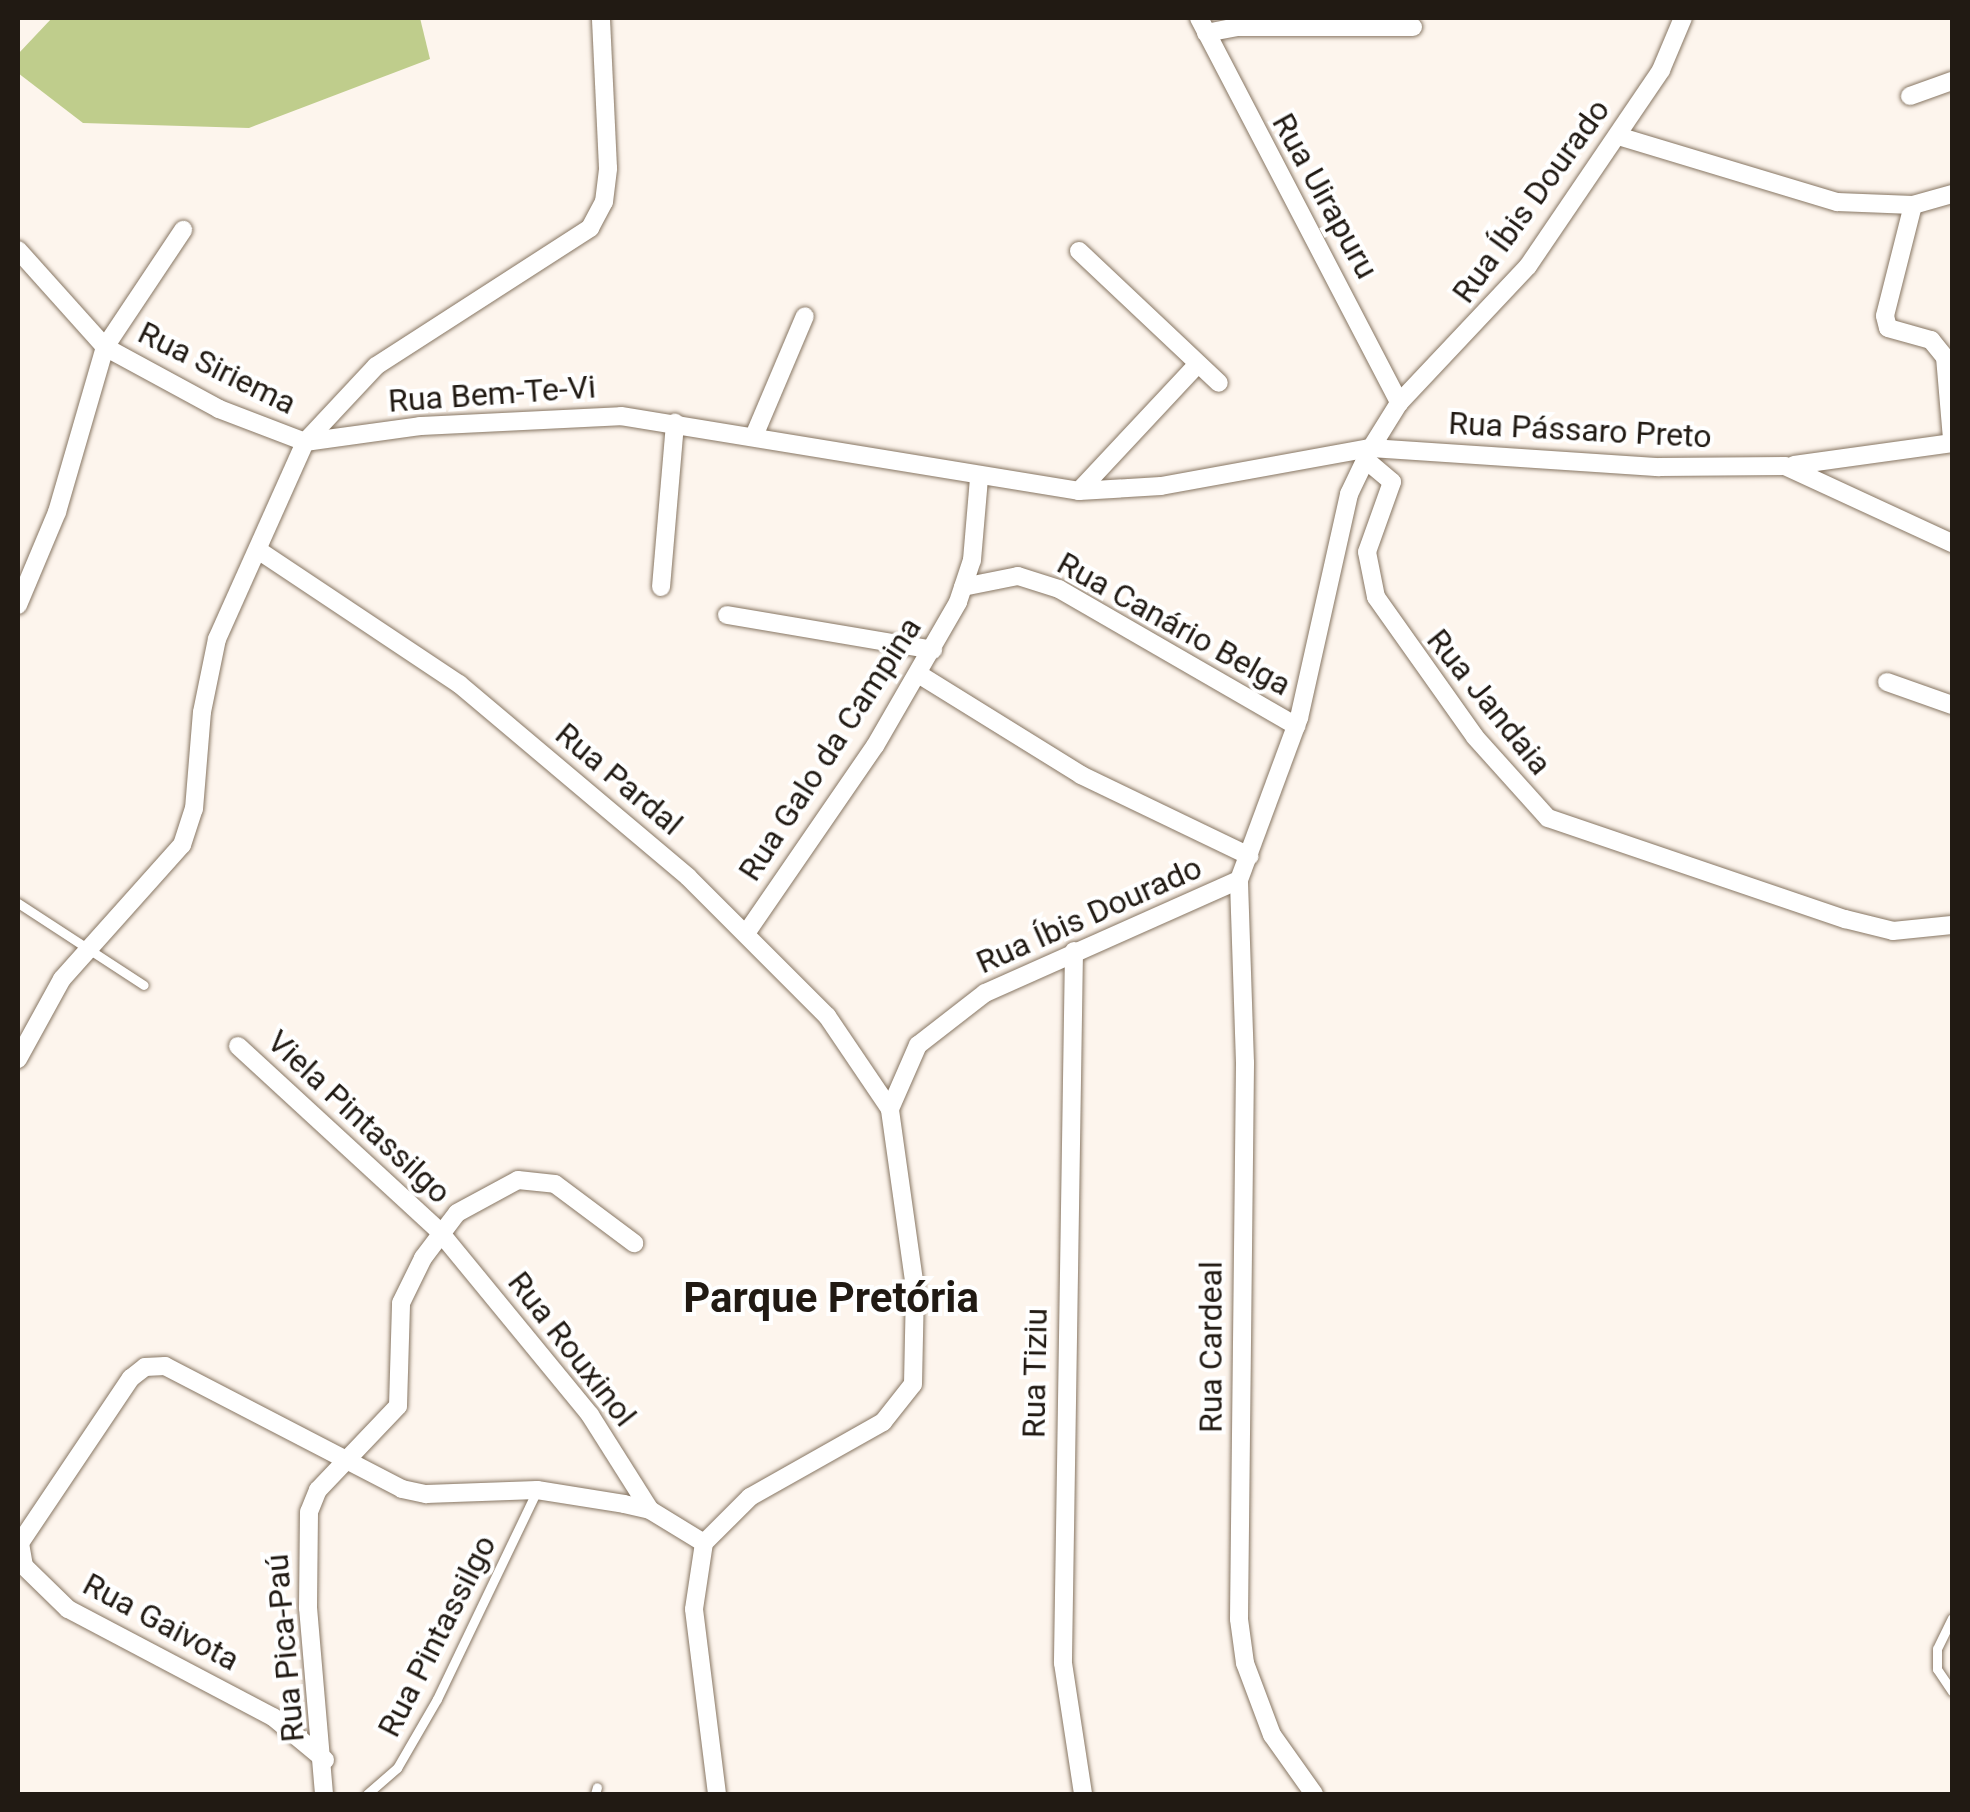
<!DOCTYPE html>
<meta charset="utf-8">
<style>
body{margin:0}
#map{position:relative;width:1970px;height:1812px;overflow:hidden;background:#fdf5ed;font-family:Roboto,sans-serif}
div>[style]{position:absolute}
.green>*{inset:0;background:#bfcd8c}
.roads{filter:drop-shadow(0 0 2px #877663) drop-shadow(0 0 2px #877663)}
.service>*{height:9px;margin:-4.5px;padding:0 4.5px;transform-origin:4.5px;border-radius:4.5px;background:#fff}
.minor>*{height:18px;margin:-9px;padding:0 9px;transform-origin:9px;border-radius:9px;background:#fff}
span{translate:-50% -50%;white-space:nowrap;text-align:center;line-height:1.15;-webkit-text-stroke:8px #fff;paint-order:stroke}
.street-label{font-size:32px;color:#211a13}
.district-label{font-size:42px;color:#211a13;font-weight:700}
.frame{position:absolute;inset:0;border:20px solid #211a13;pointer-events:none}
</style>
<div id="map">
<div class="green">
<div style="clip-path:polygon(52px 18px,420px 18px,430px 59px,249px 128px,83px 123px,18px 73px,18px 54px)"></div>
</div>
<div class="roads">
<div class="service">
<div style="left:18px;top:903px;width:150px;rotate:33.1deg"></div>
<div style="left:1952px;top:1618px;width:34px;rotate:116deg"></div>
<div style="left:1937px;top:1649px;width:20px;rotate:90deg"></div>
<div style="left:1937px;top:1669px;width:27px;rotate:56deg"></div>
<div style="left:367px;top:1794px;width:40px;rotate:-41deg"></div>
<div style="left:397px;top:1768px;width:80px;rotate:-59.9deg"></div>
<div style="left:437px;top:1699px;width:232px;rotate:-64.4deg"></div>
<div style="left:595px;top:1794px;width:7px;rotate:-74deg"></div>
</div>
<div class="minor">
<div style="left:1199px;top:18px;width:434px;rotate:62.5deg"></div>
<div style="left:1206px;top:33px;width:31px;rotate:-11deg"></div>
<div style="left:1236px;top:27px;width:177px"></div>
<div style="left:1910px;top:96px;width:45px;rotate:-19.7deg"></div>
<div style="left:1618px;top:136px;width:229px;rotate:16.8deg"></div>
<div style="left:1837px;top:202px;width:76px;rotate:2.3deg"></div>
<div style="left:1913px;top:205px;width:41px;rotate:-15.8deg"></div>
<div style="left:1913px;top:205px;width:114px;rotate:104.2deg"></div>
<div style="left:1885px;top:316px;width:12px;rotate:76deg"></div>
<div style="left:1888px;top:328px;width:45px;rotate:15.6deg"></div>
<div style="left:1931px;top:340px;width:22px;rotate:51deg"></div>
<div style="left:1945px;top:357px;width:81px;rotate:85.1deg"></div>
<div style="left:18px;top:250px;width:130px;rotate:48.1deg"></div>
<div style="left:105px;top:347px;width:130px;rotate:28.5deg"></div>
<div style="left:219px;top:409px;width:92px;rotate:21deg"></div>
<div style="left:305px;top:442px;width:116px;rotate:-7.9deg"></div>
<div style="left:420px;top:426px;width:201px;rotate:-2.8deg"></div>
<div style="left:621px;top:416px;width:464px;rotate:9.3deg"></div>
<div style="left:1079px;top:491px;width:82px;rotate:-3.5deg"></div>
<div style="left:1161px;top:486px;width:213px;rotate:-10.3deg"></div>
<div style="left:1371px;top:448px;width:289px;rotate:3.8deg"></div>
<div style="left:1659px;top:467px;width:126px;rotate:-0.5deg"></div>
<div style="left:1785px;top:466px;width:184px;rotate:24.8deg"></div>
<div style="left:1079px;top:251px;width:192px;rotate:43.3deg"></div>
<div style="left:754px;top:436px;width:130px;rotate:-67deg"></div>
<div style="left:1366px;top:460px;width:34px;rotate:40deg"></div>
<div style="left:1392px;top:482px;width:74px;rotate:109.7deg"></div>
<div style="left:1367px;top:552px;width:46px;rotate:78.7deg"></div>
<div style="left:1376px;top:597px;width:171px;rotate:54.7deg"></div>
<div style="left:1475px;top:737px;width:109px;rotate:48deg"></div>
<div style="left:1548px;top:818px;width:314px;rotate:18.8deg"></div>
<div style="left:1845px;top:919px;width:49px;rotate:14deg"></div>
<div style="left:1893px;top:931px;width:59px;rotate:-5.8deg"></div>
<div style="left:1794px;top:465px;width:160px;rotate:-7.9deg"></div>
<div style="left:1079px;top:491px;width:174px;rotate:-46.9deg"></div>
<div style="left:258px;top:550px;width:242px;rotate:33.7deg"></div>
<div style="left:459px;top:684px;width:299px;rotate:40.1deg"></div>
<div style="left:688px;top:877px;width:197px;rotate:45deg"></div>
<div style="left:827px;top:1016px;width:112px;rotate:55.9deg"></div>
<div style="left:661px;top:587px;width:165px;rotate:-85.1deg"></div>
<div style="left:963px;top:587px;width:56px;rotate:-11.3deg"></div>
<div style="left:1018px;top:576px;width:43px;rotate:17.6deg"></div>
<div style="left:1059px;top:589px;width:274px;rotate:30deg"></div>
<div style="left:18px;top:605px;width:101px;rotate:-67.2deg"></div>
<div style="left:57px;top:512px;width:172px;rotate:-73.8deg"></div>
<div style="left:105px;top:347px;width:141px;rotate:-56.3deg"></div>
<div style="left:727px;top:615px;width:209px;rotate:9.6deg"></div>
<div style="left:920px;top:675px;width:190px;rotate:31.8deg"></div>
<div style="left:1081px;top:775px;width:187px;rotate:25.7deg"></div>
<div style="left:1887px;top:682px;width:69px;rotate:19.5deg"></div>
<div style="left:747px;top:932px;width:226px;rotate:-55.5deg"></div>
<div style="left:875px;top:746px;width:166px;rotate:-60deg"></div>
<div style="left:958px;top:602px;width:44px;rotate:-71.6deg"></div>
<div style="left:972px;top:560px;width:81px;rotate:-85.1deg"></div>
<div style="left:1074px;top:951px;width:712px;rotate:90.89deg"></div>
<div style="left:1063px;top:1663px;width:133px;rotate:81.3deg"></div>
<div style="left:238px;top:1046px;width:273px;rotate:42.6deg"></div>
<div style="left:439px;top:1231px;width:238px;rotate:50.6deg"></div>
<div style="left:590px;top:1415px;width:112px;rotate:57.7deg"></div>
<div style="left:18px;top:1059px;width:91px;rotate:-61.2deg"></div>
<div style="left:62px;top:979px;width:180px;rotate:-48.2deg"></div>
<div style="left:182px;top:845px;width:38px;rotate:-72deg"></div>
<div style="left:194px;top:809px;width:97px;rotate:-85.3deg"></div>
<div style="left:202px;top:712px;width:75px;rotate:-78.4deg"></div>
<div style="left:217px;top:639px;width:216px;rotate:-65.9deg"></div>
<div style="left:305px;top:442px;width:104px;rotate:-46.9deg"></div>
<div style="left:376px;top:366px;width:255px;rotate:-32.8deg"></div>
<div style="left:590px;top:228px;width:30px;rotate:-62deg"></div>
<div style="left:604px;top:202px;width:34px;rotate:-83deg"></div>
<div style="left:608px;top:168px;width:150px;rotate:-92.7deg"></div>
<div style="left:325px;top:1760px;width:67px;rotate:-140.4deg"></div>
<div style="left:273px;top:1717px;width:232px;rotate:-152.2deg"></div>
<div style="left:68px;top:1609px;width:62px;rotate:-135.7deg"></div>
<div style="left:24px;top:1566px;width:23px;rotate:-100deg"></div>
<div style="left:20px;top:1543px;width:199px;rotate:-56.1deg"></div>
<div style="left:131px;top:1378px;width:18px;rotate:-38deg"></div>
<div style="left:145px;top:1367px;width:20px;rotate:-3deg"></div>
<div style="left:165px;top:1366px;width:267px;rotate:27.4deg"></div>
<div style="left:402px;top:1489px;width:25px;rotate:12deg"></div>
<div style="left:426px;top:1494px;width:111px;rotate:-2.1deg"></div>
<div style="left:537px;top:1490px;width:88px;rotate:9.1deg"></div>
<div style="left:624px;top:1504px;width:27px;rotate:13deg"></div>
<div style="left:650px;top:1510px;width:63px;rotate:31.4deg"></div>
<div style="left:324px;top:1794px;width:187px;rotate:-94.9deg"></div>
<div style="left:308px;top:1608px;width:96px;rotate:-89.4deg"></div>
<div style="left:309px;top:1512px;width:24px;rotate:-68deg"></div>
<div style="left:318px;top:1490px;width:116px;rotate:-46.4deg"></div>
<div style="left:398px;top:1406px;width:103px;rotate:-88.3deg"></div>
<div style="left:401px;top:1303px;width:50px;rotate:-63.9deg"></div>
<div style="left:423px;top:1258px;width:56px;rotate:-52.9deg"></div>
<div style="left:457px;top:1213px;width:69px;rotate:-28.4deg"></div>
<div style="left:518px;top:1180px;width:37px;rotate:6deg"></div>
<div style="left:555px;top:1184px;width:99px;rotate:36.8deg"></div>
<div style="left:717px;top:1794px;width:186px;rotate:-97.1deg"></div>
<div style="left:694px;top:1609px;width:67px;rotate:-81.4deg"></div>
<div style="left:704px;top:1543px;width:65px;rotate:-45deg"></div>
<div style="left:750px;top:1497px;width:153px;rotate:-29.4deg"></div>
<div style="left:883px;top:1422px;width:48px;rotate:-51.7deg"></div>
<div style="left:913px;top:1384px;width:96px;rotate:-88.8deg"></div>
<div style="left:915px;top:1288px;width:181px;rotate:-98deg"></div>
<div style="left:890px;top:1109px;width:70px;rotate:-66.4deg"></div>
<div style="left:918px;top:1045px;width:85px;rotate:-37.8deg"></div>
<div style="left:985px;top:993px;width:278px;rotate:-24deg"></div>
<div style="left:1314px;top:1794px;width:72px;rotate:-125.4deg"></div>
<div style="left:1272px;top:1735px;width:77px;rotate:-110.6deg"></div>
<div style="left:1245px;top:1663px;width:44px;rotate:-97.8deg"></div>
<div style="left:1239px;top:1619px;width:556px;rotate:-89.38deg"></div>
<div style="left:1245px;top:1063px;width:183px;rotate:-91.9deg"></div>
<div style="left:1239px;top:880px;width:173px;rotate:-69.7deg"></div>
<div style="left:1299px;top:718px;width:230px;rotate:-77.4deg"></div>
<div style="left:1349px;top:494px;width:51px;rotate:-64.4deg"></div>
<div style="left:1371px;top:448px;width:53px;rotate:-58.1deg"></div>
<div style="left:1399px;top:403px;width:188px;rotate:-46.7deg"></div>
<div style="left:1528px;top:266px;width:237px;rotate:-55.8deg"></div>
<div style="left:1661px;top:70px;width:56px;rotate:-67.1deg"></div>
</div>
</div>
<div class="street-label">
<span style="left:1325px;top:196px;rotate:61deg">Rua Uirapuru</span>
<span style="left:1531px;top:201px;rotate:-54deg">Rua Íbis Dourado</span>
<span style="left:217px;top:368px;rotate:26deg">Rua Siriema</span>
<span style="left:492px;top:394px;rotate:-4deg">Rua Bem-Te-Vi</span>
<span style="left:1580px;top:430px;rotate:3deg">Rua Pássaro Preto</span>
<span style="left:1174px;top:624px;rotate:29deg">Rua Canário Belga</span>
<span style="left:1489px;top:702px;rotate:51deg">Rua Jandaia</span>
<span style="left:830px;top:749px;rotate:-57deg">Rua Galo da Campina</span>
<span style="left:619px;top:779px;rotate:40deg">Rua Pardal</span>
<span style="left:1089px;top:915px;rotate:-24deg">Rua Íbis Dourado</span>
<span style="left:359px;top:1117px;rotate:43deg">Viela Pintassilgo</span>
<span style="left:1211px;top:1347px;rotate:-90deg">Rua Cardeal</span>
<span style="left:572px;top:1349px;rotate:52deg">Rua Rouxinol</span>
<span style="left:1035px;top:1373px;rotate:-89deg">Rua Tiziu</span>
<span style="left:161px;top:1622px;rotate:28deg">Rua Gaivota</span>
<span style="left:437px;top:1636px;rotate:-63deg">Rua Pintassilgo</span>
<span style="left:285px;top:1648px;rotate:-95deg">Rua Pica-Paú</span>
</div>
<div class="district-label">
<span style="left:831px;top:1298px">Parque Pretória</span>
</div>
<div class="frame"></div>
</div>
